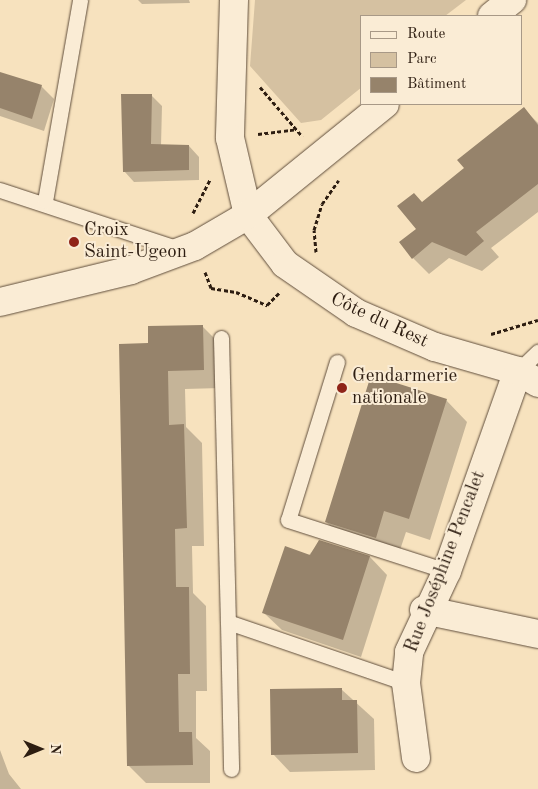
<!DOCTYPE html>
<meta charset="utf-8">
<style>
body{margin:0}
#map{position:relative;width:538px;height:789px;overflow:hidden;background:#f7e2be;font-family:"Old Standard TT",serif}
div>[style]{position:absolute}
.green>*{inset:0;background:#d5c1a1}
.shadow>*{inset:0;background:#0003}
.building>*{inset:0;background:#96836b}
.path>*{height:3px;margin-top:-1.5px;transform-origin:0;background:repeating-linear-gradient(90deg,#2d1d11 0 4px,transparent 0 6.5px)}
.roads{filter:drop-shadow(0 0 1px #604e3c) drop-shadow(0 0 1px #604e3c)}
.lane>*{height:15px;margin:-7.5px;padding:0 7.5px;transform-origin:7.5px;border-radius:7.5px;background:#faecd5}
.street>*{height:28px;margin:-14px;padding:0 14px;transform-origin:14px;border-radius:14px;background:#faecd5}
.secondary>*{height:28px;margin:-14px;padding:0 14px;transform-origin:14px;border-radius:14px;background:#faecd5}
.dots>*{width:14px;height:14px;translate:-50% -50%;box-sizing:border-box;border:2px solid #faecd5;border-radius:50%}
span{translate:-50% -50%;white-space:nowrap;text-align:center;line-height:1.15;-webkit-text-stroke:4px #faecd5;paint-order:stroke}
.poi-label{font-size:19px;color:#2d1d11}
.left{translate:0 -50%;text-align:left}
.street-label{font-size:19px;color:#2d1d11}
.legend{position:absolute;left:360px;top:15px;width:162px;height:90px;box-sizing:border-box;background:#faecd5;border:1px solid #a89987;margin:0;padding:6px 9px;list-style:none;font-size:15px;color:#2d1d11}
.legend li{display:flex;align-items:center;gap:10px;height:25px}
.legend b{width:25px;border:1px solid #a89987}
.north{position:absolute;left:15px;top:724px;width:50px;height:50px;-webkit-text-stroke:4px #faecd5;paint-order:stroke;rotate:90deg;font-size:14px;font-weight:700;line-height:20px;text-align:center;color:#2d1d11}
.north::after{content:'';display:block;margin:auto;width:18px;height:22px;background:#2d1d11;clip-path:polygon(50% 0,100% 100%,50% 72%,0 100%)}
</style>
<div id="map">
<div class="green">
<div style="clip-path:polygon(255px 0,466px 0,445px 16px,362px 16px,362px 87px,321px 120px,301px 123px,250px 66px)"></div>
</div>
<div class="shadow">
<div style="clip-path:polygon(138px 0,189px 0,190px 3px,142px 4px)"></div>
<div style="clip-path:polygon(0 73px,41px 86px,54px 99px,44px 131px,0 116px)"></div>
<div style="clip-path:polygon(151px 95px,162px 106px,161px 146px,189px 146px,199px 157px,199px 180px,134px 182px,124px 171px)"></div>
<div style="clip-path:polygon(524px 109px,538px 123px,538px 212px,491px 248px,499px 257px,482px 271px,449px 258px,429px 274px,413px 258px,423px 203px,466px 169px)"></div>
<div style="clip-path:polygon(202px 326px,220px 344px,221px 388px,185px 389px,186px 427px,202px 443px,204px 546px,192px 546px,193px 593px,206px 606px,207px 691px,196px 691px,196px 738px,210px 751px,210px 783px,146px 783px,128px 765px,149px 345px)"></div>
<div style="clip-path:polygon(446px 400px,467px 422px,430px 540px,406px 532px,397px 559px,348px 543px,326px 522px)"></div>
<div style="clip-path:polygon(320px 541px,370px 557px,387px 575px,361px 657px,282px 630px,264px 613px)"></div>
<div style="clip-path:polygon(341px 689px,374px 719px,375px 770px,290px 772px,273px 754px)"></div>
<div style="clip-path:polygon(0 750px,9px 774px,21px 789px,0 789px)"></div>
</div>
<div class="building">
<div style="clip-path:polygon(0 72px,42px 85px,32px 119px,0 108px)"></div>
<div style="clip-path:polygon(121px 94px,152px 94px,151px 144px,189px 145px,189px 170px,123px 172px)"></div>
<div style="clip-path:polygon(524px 107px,538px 125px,538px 184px,476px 232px,484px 241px,466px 256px,432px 242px,412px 259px,399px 242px,416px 229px,397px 206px,414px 193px,422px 202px,464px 168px,457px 160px)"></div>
<div style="clip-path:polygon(203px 325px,204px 370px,168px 371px,169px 425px,184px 424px,187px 528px,175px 529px,176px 587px,189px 587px,190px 674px,178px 674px,179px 732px,192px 732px,193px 765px,127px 766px,119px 344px,148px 343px,148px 326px)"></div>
<div style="clip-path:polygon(371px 375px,447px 399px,409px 519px,384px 511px,376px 538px,325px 522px)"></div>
<div style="clip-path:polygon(319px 540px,370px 556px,343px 640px,262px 613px,285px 546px,310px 555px)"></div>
<div style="clip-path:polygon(342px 688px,342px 700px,357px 700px,358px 753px,271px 755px,270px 689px)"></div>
</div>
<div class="path">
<div style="left:260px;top:87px;width:65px;rotate:49.4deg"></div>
<div style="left:258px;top:134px;width:38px;rotate:-7deg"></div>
<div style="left:193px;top:213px;width:38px;rotate:-63deg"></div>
<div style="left:316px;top:252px;width:22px;rotate:-95deg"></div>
<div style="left:314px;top:230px;width:27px;rotate:-73deg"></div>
<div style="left:322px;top:204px;width:29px;rotate:-55deg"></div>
<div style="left:205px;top:272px;width:17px;rotate:69deg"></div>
<div style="left:211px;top:288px;width:25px;rotate:9deg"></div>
<div style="left:236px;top:292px;width:34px;rotate:23deg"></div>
<div style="left:267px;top:305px;width:17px;rotate:-45deg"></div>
<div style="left:491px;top:334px;width:49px;rotate:-16.6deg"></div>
</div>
<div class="roads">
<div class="lane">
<div style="left:0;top:190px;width:193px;rotate:18.2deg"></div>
<div style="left:45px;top:201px;width:204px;rotate:-80.1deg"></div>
<div style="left:221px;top:338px;width:284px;rotate:88.6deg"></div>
<div style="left:228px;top:622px;width:188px;rotate:18.9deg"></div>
<div style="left:337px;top:362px;width:165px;rotate:107.2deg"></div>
<div style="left:288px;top:520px;width:167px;rotate:17.8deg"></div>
<div style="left:518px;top:371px;width:28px;rotate:-44deg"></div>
<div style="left:228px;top:622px;width:147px;rotate:88.8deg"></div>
</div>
<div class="street">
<div style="left:424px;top:610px;width:116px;rotate:11.9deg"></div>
<div style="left:416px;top:758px;width:76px;rotate:-97.6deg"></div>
<div style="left:406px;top:683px;width:31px;rotate:-84deg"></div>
<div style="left:409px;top:652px;width:89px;rotate:-64.9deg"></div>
<div style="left:447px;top:571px;width:212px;rotate:-70.5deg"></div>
</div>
<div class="secondary">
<div style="left:234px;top:0;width:138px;rotate:91.7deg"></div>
<div style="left:230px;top:138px;width:79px;rotate:76.8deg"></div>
<div style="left:248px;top:215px;width:61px;rotate:52.9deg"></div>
<div style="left:285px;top:264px;width:86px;rotate:34.6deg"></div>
<div style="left:356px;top:313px;width:86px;rotate:23.3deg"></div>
<div style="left:435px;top:347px;width:86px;rotate:16.1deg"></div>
<div style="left:518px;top:371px;width:23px;rotate:31deg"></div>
<div style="left:492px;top:16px;width:26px;rotate:-39deg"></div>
<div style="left:0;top:302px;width:135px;rotate:-13.7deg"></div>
<div style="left:131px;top:270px;width:68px;rotate:-20.6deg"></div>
<div style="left:195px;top:246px;width:61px;rotate:-30.3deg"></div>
<div style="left:248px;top:215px;width:176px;rotate:-39deg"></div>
</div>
</div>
<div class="dots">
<div style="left:74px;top:242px;background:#8f2418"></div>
<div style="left:342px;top:388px;background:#8f2418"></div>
</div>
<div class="poi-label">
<span class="left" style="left:84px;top:242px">Croix<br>Saint-Ugeon</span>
<span class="left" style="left:352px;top:388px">Gendarmerie<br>nationale</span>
</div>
<div class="street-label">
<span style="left:379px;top:321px;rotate:25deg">Côte du Rest</span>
<span style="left:446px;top:562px;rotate:-69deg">Rue Joséphine Pencalet</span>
</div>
<ul class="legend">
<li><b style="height:6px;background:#faecd5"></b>Route</li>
<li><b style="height:14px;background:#d5c1a1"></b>Parc</li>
<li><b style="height:14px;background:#96836b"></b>Bâtiment</li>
</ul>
<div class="north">N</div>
</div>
